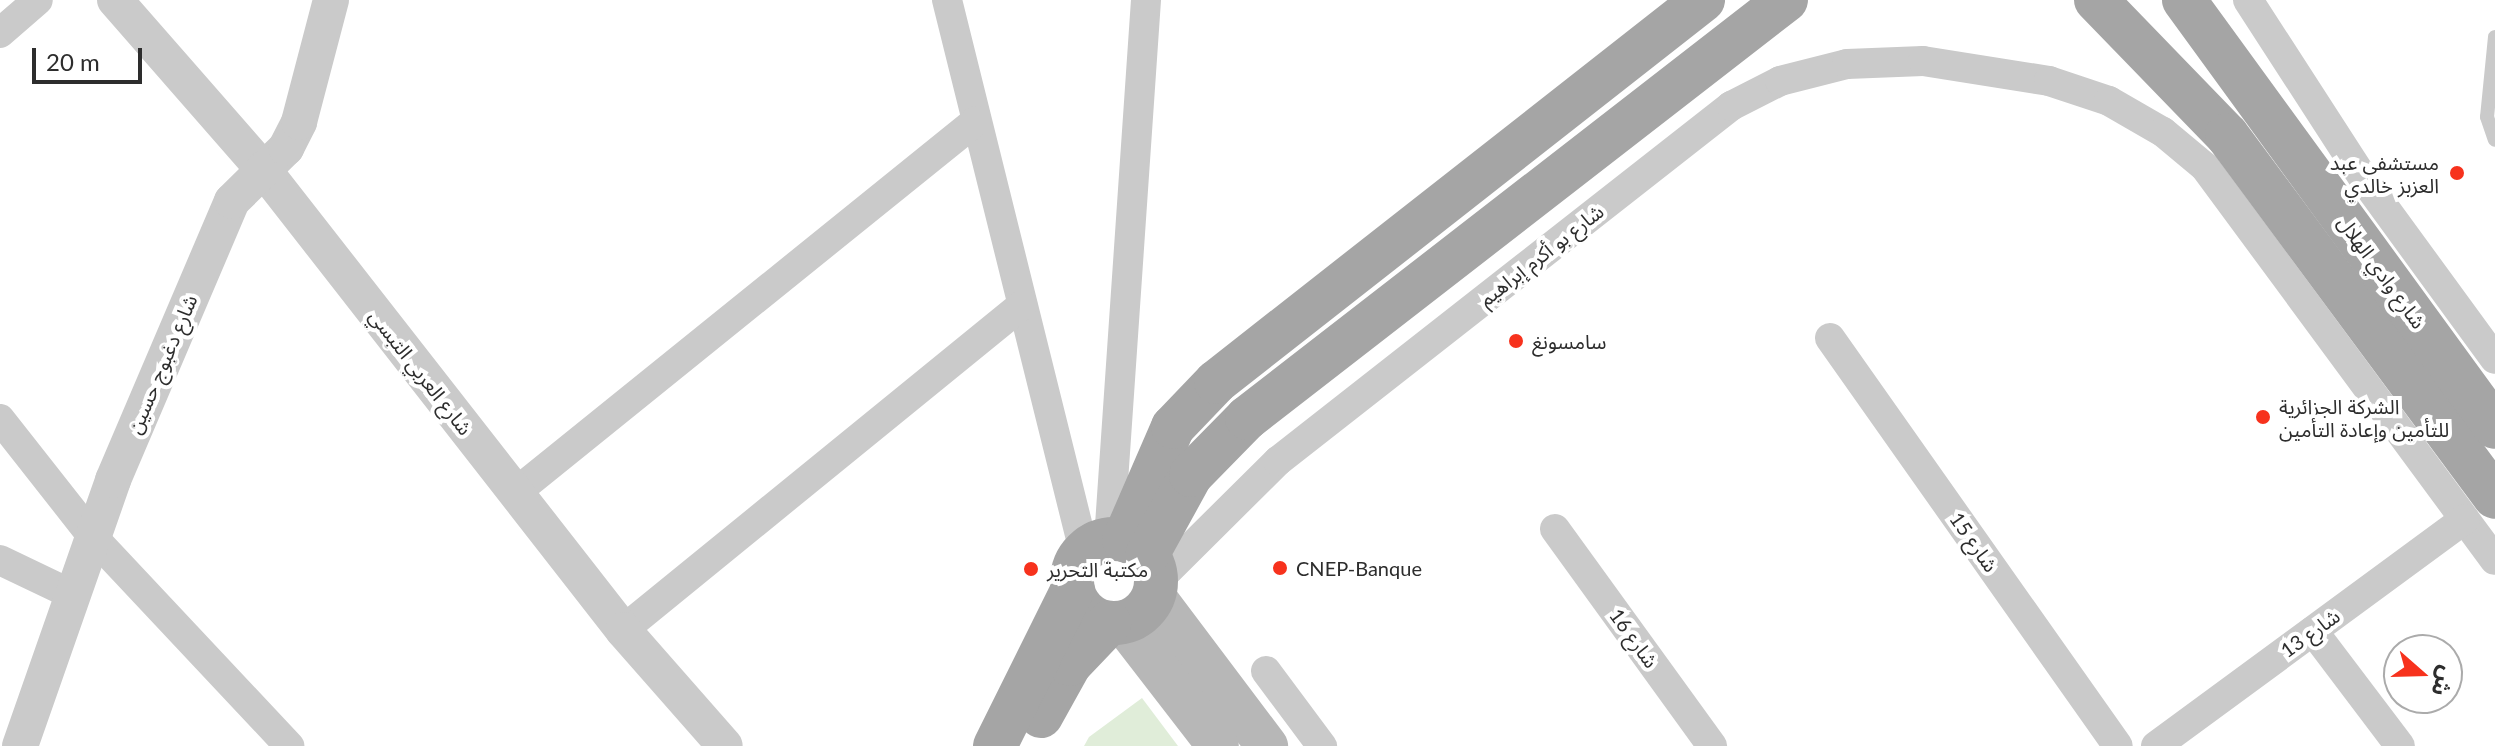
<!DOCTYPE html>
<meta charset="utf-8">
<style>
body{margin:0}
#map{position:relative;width:2495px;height:746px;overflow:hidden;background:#fff;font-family:Lato,"Noto Sans Arabic",sans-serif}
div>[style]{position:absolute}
.green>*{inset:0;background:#e0edd9}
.service>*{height:14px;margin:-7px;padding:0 7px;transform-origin:7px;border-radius:7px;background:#cacaca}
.minor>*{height:30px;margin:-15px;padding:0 15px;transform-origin:15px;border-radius:15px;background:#cacaca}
.tertiary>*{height:36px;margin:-18px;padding:0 18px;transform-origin:18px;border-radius:18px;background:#cacaca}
.secondary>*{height:42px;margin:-21px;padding:0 21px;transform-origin:21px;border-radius:21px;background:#b7b7b7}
.primary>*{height:44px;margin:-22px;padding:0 22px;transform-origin:22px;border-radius:22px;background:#a5a5a5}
.primary>.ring{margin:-22px;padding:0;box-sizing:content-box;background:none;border:44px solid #a5a5a5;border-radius:50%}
.dots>*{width:22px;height:22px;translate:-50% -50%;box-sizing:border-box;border:4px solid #fff;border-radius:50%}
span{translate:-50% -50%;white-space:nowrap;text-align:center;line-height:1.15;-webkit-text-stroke:8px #fff;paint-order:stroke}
.poi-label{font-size:20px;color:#2d2d2d}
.right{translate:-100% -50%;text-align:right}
.left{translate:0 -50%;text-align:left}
.street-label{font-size:20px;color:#2d2d2d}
.north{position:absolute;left:2383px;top:634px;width:80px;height:80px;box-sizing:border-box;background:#fff;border:2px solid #ababab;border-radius:50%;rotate:110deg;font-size:22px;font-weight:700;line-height:32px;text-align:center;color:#2d2d2d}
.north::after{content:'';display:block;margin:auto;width:28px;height:36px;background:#f7321d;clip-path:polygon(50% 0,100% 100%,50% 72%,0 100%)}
.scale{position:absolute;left:32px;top:48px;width:110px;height:36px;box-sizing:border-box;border:4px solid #2d2d2d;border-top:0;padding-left:10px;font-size:24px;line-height:28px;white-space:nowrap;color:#2d2d2d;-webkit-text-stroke:6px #fff;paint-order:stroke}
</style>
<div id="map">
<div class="green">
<div style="clip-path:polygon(1142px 698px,1178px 746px,1084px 746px,1089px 737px)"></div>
</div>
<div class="service">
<div style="left:2495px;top:37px;width:80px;rotate:95.7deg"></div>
<div style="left:2487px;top:117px;width:24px;rotate:71deg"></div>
</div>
<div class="minor">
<div style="left:947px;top:0;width:568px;rotate:76.04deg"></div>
<div style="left:2248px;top:0;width:216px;rotate:57.1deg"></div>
<div style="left:2365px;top:181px;width:220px;rotate:53.9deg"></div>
<div style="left:0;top:33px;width:50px;rotate:-41deg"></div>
<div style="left:1830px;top:338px;width:499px;rotate:54.8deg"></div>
<div style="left:0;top:419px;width:150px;rotate:51.8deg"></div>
<div style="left:93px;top:537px;width:287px;rotate:46.8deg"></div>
<div style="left:515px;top:493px;width:592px;rotate:-38.9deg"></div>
<div style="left:1555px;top:529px;width:268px;rotate:54.1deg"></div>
<div style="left:1109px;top:540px;width:541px;rotate:-86.08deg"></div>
<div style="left:0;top:560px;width:81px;rotate:25.6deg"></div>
<div style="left:1156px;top:582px;width:172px;rotate:-44.8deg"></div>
<div style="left:1278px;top:461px;width:576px;rotate:-38.08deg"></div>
<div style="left:1731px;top:106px;width:55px;rotate:-27deg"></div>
<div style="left:1780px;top:81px;width:69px;rotate:-14.2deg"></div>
<div style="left:1847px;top:64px;width:76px;rotate:-2.3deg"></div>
<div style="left:1923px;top:61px;width:128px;rotate:9deg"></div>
<div style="left:2049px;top:81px;width:63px;rotate:18.4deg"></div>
<div style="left:2109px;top:101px;width:62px;rotate:29.9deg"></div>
<div style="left:2163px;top:132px;width:55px;rotate:39.8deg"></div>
<div style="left:2205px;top:167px;width:488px;rotate:53.6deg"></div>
<div style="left:623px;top:630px;width:515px;rotate:-39.16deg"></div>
<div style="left:2313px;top:631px;width:144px;rotate:52.9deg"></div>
<div style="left:1266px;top:671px;width:94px;rotate:53.3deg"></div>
<div style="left:2156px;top:746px;width:383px;rotate:-36.3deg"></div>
</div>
<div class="tertiary">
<div style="left:115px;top:0;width:225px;rotate:48.8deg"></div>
<div style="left:263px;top:169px;width:585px;rotate:52.01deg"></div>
<div style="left:623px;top:630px;width:154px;rotate:48.7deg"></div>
<div style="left:20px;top:746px;width:282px;rotate:-70.7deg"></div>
<div style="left:113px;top:480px;width:303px;rotate:-66.9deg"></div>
<div style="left:232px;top:201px;width:76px;rotate:-44.5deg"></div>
<div style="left:286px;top:148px;width:29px;rotate:-63deg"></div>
<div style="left:299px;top:122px;width:126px;rotate:-75.3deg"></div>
</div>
<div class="secondary">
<div style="left:1154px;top:596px;width:188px;rotate:53deg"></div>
<div style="left:1123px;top:623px;width:155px;rotate:52.3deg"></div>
</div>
<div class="primary">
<div style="left:2096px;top:0;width:188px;rotate:45.9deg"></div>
<div style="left:2227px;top:135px;width:450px;rotate:53.5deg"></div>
<div style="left:2184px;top:0;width:528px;rotate:53.93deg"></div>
<div class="ring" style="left:1072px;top:539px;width:40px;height:40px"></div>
<div style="left:1124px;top:540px;width:123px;rotate:-66.6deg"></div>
<div style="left:1173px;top:427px;width:62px;rotate:-46.3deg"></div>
<div style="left:1216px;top:382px;width:619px;rotate:-38.11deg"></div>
<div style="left:1147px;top:555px;width:91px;rotate:-61.2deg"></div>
<div style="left:1191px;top:475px;width:80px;rotate:-45.5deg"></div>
<div style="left:1247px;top:418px;width:682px;rotate:-37.79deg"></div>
<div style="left:1041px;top:716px;width:60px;rotate:-60.9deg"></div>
<div style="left:1070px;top:664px;width:57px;rotate:-46.4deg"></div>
<div style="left:995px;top:746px;width:175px;rotate:-63.6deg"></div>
</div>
<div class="dots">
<div style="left:2457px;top:173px;background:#f7321d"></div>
<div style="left:1516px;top:341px;background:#f7321d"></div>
<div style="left:2263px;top:417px;background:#f7321d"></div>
<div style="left:1280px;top:568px;background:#f7321d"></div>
<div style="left:1031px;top:569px;background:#f7321d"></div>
</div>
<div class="poi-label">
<span class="right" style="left:2439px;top:174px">مستشفى عبد<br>العزبز خالدي</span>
<span class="left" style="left:1532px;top:341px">سامسونغ</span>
<span class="left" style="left:2279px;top:418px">الشركة الجزائرية<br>للتأمين وإعادة التأمين</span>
<span class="left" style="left:1296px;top:568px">CNEP-Banque</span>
<span class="left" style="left:1047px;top:569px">مكتبة التحرير</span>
</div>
<div class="street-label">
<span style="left:1541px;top:255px;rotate:-38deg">شارع بو أكرم إبراهيم</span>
<span style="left:2382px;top:272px;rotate:54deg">شارع وادي الهلال</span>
<span style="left:162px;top:364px;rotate:-67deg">شارع دغبوج حسين</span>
<span style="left:421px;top:372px;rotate:52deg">شارع العربي التبسي</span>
<span style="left:1974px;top:542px;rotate:55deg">شارع 15</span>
<span style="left:2310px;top:633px;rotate:-36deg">شارع 13</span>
<span style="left:1634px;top:638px;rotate:54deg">شارع 16</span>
</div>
<div class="north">ش</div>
<div class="scale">20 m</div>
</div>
